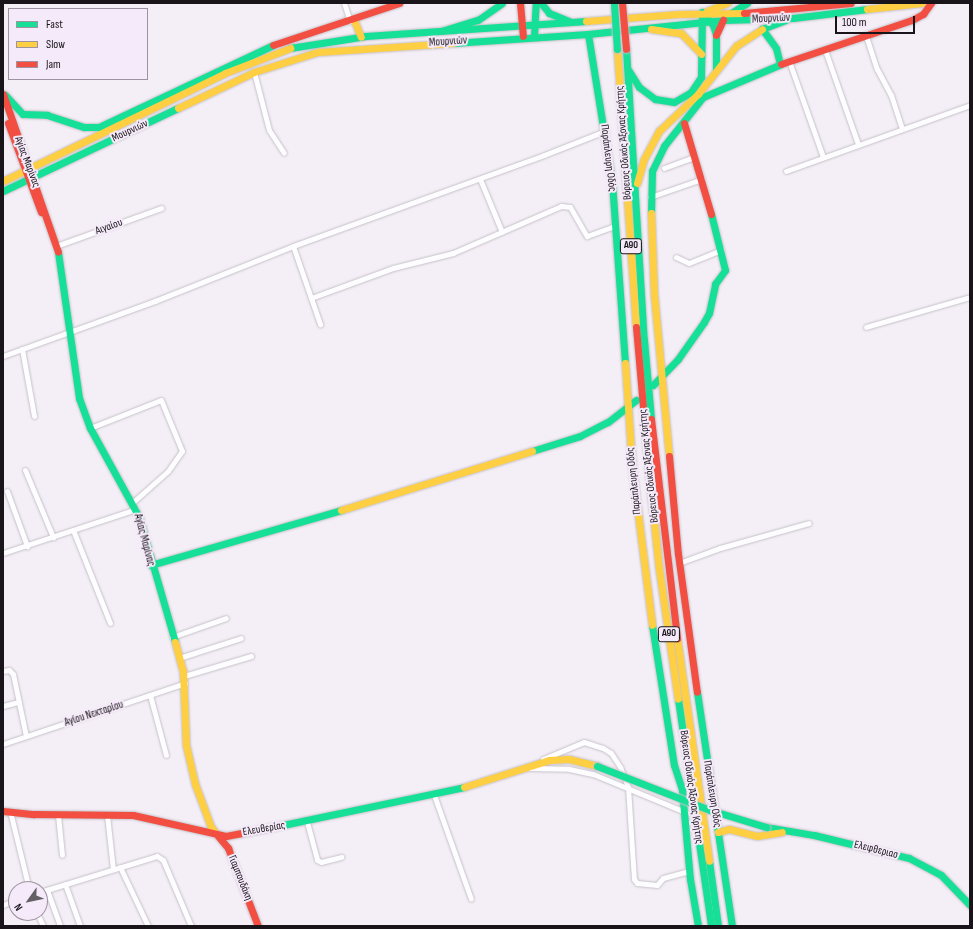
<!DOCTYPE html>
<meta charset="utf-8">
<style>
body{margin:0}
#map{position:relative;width:973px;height:929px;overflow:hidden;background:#f4eef6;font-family:"Sofia Sans Condensed",sans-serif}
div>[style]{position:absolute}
.roads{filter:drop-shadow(0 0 1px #c6c1c8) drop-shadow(0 0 1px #c6c1c8)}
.street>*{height:5px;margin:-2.5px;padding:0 2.5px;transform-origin:2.5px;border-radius:2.5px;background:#fdfcfe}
.fast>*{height:7px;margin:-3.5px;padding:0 3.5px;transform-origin:3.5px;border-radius:3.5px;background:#16e098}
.slow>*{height:7px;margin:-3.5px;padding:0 3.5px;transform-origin:3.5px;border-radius:3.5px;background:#ffcf43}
.jam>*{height:7px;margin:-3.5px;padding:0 3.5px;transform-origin:3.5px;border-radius:3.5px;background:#f24e42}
.bridges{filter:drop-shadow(0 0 1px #c6c1c8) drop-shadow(0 0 1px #c6c1c8)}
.fast-bridge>*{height:7px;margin:-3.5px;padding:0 3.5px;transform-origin:3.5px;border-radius:3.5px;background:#16e098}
.jam-bridge>*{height:7px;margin:-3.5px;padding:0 3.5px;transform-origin:3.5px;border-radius:3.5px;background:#f24e42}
span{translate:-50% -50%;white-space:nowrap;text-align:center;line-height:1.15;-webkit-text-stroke:4px #f5eaf9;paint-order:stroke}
.shield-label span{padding:1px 3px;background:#f5eaf9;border:1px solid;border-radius:3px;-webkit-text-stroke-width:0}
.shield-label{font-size:10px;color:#181419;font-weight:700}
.street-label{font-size:11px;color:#181419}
.frame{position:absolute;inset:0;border:4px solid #181419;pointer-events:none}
.legend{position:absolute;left:8px;top:8px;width:140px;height:72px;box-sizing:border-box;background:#f5eaf9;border:1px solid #9d949f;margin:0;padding:5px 7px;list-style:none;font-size:12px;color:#181419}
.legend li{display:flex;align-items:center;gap:8px;height:20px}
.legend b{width:20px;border:1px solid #9d949f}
.north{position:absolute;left:8px;top:881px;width:40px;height:40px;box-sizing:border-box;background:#f5eaf9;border:1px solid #9d949f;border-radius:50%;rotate:237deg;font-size:11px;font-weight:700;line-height:16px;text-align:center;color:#181419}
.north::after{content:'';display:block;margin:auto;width:14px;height:18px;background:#656066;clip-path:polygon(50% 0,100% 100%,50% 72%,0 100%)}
.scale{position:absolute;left:835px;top:16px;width:80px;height:18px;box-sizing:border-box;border:2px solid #181419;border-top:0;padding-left:5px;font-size:12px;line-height:14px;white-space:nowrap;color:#181419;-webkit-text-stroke:3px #f5eaf9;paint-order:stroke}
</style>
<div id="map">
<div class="roads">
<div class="street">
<div style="left:344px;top:3px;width:19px;rotate:72deg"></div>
<div style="left:866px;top:36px;width:35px;rotate:72deg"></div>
<div style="left:877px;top:69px;width:30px;rotate:62deg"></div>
<div style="left:891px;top:95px;width:35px;rotate:72deg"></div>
<div style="left:825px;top:50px;width:100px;rotate:70.7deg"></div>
<div style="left:789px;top:61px;width:102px;rotate:70.5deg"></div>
<div style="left:254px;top:72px;width:60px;rotate:75.5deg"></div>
<div style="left:269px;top:130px;width:27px;rotate:57deg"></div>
<div style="left:664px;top:168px;width:33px;rotate:-20deg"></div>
<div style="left:786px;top:171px;width:195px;rotate:-19.7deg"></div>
<div style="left:480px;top:179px;width:57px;rotate:67.5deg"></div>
<div style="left:650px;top:197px;width:55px;rotate:-19.1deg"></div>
<div style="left:56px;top:246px;width:112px;rotate:-19.9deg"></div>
<div style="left:293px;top:246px;width:83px;rotate:70.9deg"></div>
<div style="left:676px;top:257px;width:14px;rotate:25deg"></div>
<div style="left:689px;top:263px;width:35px;rotate:-22deg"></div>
<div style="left:311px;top:298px;width:87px;rotate:-20.1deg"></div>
<div style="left:393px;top:268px;width:62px;rotate:-14deg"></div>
<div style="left:453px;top:253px;width:118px;rotate:-23.5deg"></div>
<div style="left:561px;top:206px;width:9px;rotate:6deg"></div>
<div style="left:570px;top:207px;width:34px;rotate:60deg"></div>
<div style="left:587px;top:236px;width:30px;rotate:-20deg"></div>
<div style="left:866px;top:327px;width:108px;rotate:-16.1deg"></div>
<div style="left:22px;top:349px;width:68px;rotate:79.8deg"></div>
<div style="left:3px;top:356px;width:162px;rotate:-19.9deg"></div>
<div style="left:155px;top:301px;width:149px;rotate:-21.7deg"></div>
<div style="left:293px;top:246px;width:267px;rotate:-19.9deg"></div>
<div style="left:544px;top:155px;width:66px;rotate:-21.5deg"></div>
<div style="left:90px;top:428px;width:76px;rotate:-21.5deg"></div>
<div style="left:161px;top:400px;width:55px;rotate:67.6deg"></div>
<div style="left:182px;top:451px;width:24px;rotate:125deg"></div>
<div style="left:168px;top:471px;width:48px;rotate:138.4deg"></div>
<div style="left:25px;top:470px;width:73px;rotate:67.3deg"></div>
<div style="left:7px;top:491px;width:59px;rotate:70deg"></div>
<div style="left:73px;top:530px;width:100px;rotate:68.3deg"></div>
<div style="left:3px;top:553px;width:140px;rotate:-18.3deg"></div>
<div style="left:679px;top:563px;width:44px;rotate:-20.1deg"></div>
<div style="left:720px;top:548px;width:92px;rotate:-15.7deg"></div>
<div style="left:172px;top:637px;width:57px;rotate:-19.4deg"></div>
<div style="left:179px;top:658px;width:65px;rotate:-17.9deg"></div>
<div style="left:3px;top:671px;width:6px;rotate:-9deg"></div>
<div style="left:9px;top:670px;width:6px;rotate:45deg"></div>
<div style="left:13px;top:674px;width:63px;rotate:78.2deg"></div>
<div style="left:184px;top:676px;width:70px;rotate:-16.6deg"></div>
<div style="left:150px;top:695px;width:62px;rotate:75.1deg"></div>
<div style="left:3px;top:706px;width:16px;rotate:-15deg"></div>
<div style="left:3px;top:744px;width:192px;rotate:-18.5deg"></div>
<div style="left:543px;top:759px;width:44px;rotate:-22.5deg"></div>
<div style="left:584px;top:742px;width:20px;rotate:18deg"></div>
<div style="left:603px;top:748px;width:9px;rotate:32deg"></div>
<div style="left:611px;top:753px;width:17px;rotate:57deg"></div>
<div style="left:620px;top:767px;width:22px;rotate:68deg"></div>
<div style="left:628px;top:787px;width:92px;rotate:86.3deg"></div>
<div style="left:634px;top:879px;width:5px;rotate:53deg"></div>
<div style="left:637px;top:883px;width:20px;rotate:6deg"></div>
<div style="left:657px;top:885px;width:9px;rotate:-49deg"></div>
<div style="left:663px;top:878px;width:27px;rotate:-15deg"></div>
<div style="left:530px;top:768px;width:39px;rotate:1deg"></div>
<div style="left:569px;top:769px;width:25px;rotate:12deg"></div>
<div style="left:593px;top:774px;width:100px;rotate:22.4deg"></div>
<div style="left:434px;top:795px;width:110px;rotate:70.4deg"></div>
<div style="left:10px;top:811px;width:80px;rotate:76.3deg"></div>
<div style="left:58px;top:815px;width:40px;rotate:84.3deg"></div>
<div style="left:107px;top:815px;width:54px;rotate:83.7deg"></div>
<div style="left:307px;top:822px;width:39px;rotate:75deg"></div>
<div style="left:317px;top:860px;width:4px;rotate:27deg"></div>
<div style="left:321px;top:862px;width:21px;rotate:-14deg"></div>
<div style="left:120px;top:867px;width:65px;rotate:64.6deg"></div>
<div style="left:65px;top:884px;width:45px;rotate:70.3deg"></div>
<div style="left:47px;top:890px;width:38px;rotate:70deg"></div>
<div style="left:40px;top:892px;width:122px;rotate:-17.1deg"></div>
<div style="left:157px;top:856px;width:7px;rotate:34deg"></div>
<div style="left:163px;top:860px;width:72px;rotate:67deg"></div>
<div style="left:3px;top:905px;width:14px;rotate:-21deg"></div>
<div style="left:37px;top:913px;width:14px;rotate:65deg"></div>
</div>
<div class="fast">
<div style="left:541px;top:3px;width:13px;rotate:51deg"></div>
<div style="left:549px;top:13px;width:24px;rotate:22deg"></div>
<div style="left:702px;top:12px;width:17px;rotate:50deg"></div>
<div style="left:713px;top:25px;width:10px;rotate:73deg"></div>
<div style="left:716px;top:35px;width:34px;rotate:90deg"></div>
<div style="left:731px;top:13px;width:19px;rotate:-32deg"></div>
<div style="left:441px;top:31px;width:39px;rotate:-17deg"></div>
<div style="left:478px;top:20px;width:29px;rotate:-35deg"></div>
<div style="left:588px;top:34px;width:150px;rotate:80.8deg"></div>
<div style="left:612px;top:182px;width:181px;rotate:85.9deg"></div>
<div style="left:534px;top:36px;width:33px;rotate:-87deg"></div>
<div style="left:453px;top:43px;width:135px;rotate:-3.8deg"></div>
<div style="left:588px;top:34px;width:136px;rotate:-5.9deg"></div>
<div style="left:723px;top:20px;width:70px;rotate:-1.6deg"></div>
<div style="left:793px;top:18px;width:75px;rotate:-6.9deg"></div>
<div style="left:290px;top:48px;width:77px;rotate:-9deg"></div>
<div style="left:366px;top:36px;width:221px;rotate:-3.9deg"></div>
<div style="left:626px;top:49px;width:292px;rotate:86.5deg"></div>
<div style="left:644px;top:340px;width:79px;rotate:84.9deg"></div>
<div style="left:780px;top:64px;width:16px;rotate:-104deg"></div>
<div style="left:776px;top:48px;width:24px;rotate:-126deg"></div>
<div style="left:762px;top:29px;width:26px;rotate:-21deg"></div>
<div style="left:629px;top:71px;width:19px;rotate:58deg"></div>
<div style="left:639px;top:87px;width:20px;rotate:37deg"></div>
<div style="left:655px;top:99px;width:19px;rotate:9deg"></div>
<div style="left:674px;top:102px;width:20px;rotate:-30deg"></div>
<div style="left:691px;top:92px;width:18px;rotate:-56deg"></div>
<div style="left:701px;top:77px;width:65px;rotate:-89.1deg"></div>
<div style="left:5px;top:95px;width:26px;rotate:47deg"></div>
<div style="left:23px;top:114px;width:24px;rotate:2deg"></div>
<div style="left:47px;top:115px;width:39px;rotate:18deg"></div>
<div style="left:84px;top:127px;width:15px"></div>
<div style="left:99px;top:127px;width:192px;rotate:-25.2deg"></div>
<div style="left:3px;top:191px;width:194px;rotate:-25.4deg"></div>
<div style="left:651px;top:213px;width:42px;rotate:-88.6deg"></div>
<div style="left:652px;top:171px;width:28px;rotate:-64deg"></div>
<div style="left:664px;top:146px;width:63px;rotate:-51.5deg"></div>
<div style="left:703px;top:97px;width:85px;rotate:-22.9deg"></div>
<div style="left:58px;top:252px;width:148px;rotate:81.8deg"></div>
<div style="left:79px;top:398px;width:32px;rotate:70deg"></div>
<div style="left:90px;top:428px;width:102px;rotate:61.2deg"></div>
<div style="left:139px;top:517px;width:130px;rotate:73.9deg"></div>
<div style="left:653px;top:385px;width:36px;rotate:-46deg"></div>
<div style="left:678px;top:359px;width:45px;rotate:-54.9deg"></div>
<div style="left:704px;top:322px;width:10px;rotate:-61deg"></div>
<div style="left:709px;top:313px;width:30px;rotate:-78deg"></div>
<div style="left:715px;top:284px;width:17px;rotate:-54deg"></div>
<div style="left:725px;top:270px;width:58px;rotate:-104deg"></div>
<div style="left:532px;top:451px;width:50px;rotate:-17.4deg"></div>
<div style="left:580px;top:436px;width:31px;rotate:-27deg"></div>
<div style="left:608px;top:422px;width:36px;rotate:-38deg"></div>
<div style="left:151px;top:565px;width:198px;rotate:-16.1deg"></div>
<div style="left:652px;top:625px;width:142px;rotate:81.1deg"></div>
<div style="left:674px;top:765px;width:26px;rotate:72deg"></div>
<div style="left:682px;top:790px;width:89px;rotate:84.9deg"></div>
<div style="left:690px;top:879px;width:48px;rotate:80.3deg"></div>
<div style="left:697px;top:692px;width:237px;rotate:81.5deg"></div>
<div style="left:678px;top:699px;width:229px;rotate:81.7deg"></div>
<div style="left:278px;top:826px;width:190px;rotate:-11.8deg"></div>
<div style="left:766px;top:827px;width:49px;rotate:9.5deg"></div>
<div style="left:814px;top:835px;width:98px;rotate:13.6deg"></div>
<div style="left:909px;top:858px;width:36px;rotate:28deg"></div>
<div style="left:941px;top:875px;width:42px;rotate:46deg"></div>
<div style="left:709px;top:861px;width:66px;rotate:82.1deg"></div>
</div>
<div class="slow">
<div style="left:867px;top:9px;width:55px;rotate:-6.2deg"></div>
<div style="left:707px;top:11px;width:22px;rotate:-22deg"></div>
<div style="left:354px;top:20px;width:18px;rotate:68deg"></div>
<div style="left:586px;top:21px;width:93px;rotate:-4.3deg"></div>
<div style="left:679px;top:14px;width:65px;rotate:-0.9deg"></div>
<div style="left:651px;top:29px;width:30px;rotate:8deg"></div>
<div style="left:681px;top:33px;width:29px;rotate:46deg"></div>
<div style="left:617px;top:49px;width:279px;rotate:86.1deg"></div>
<div style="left:178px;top:108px;width:84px;rotate:-25.3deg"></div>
<div style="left:254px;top:72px;width:67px;rotate:-17.4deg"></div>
<div style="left:318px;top:52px;width:135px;rotate:-3.8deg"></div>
<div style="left:3px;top:181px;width:247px;rotate:-25.9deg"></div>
<div style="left:225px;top:73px;width:70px;rotate:-21deg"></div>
<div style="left:637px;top:183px;width:25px;rotate:-74deg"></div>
<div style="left:644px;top:159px;width:32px;rotate:-62deg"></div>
<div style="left:659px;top:131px;width:54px;rotate:-43.5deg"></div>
<div style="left:698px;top:94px;width:61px;rotate:-51.6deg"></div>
<div style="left:736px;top:46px;width:31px;rotate:-33deg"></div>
<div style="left:651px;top:213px;width:81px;rotate:87.9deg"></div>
<div style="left:654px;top:294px;width:163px;rotate:84.7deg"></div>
<div style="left:625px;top:363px;width:103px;rotate:86.1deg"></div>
<div style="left:632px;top:466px;width:160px;rotate:82.8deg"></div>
<div style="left:648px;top:465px;width:105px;rotate:84deg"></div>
<div style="left:659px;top:569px;width:131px;rotate:81.7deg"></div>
<div style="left:341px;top:510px;width:200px;rotate:-17.2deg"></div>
<div style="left:677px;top:638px;width:225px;rotate:81.8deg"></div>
<div style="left:175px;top:642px;width:30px;rotate:75deg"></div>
<div style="left:183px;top:671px;width:74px;rotate:87.7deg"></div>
<div style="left:186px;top:745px;width:40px;rotate:77deg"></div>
<div style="left:195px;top:784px;width:46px;rotate:69.6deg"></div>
<div style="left:211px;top:827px;width:11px;rotate:52deg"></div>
<div style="left:464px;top:787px;width:89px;rotate:-17.6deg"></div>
<div style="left:549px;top:760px;width:20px;rotate:-3deg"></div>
<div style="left:569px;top:759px;width:29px;rotate:14deg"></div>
<div style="left:718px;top:832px;width:11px;rotate:-15deg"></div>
<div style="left:729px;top:829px;width:29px;rotate:14deg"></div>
<div style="left:757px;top:836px;width:25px;rotate:-9deg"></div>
</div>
<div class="jam">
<div style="left:520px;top:3px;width:33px;rotate:85deg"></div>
<div style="left:744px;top:13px;width:107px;rotate:-5.3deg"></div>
<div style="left:716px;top:35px;width:17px;rotate:-65deg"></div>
<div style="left:273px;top:45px;width:133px;rotate:-18.4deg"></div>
<div style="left:781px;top:64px;width:138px;rotate:-18.6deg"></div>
<div style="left:912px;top:20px;width:13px;rotate:-29deg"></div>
<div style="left:923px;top:14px;width:14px;rotate:-54deg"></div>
<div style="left:3px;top:94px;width:167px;rotate:70.8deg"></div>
<div style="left:8px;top:123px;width:95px;rotate:69.7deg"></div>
<div style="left:684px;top:123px;width:95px;rotate:73.5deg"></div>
<div style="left:636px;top:327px;width:139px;rotate:85deg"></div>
<div style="left:651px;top:419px;width:221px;rotate:83.2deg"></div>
<div style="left:669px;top:456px;width:98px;rotate:84.8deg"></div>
<div style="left:678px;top:554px;width:139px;rotate:82.2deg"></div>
<div style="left:3px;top:811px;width:31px;rotate:6deg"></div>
<div style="left:34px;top:814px;width:99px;rotate:0.6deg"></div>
<div style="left:133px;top:815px;width:95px;rotate:12.7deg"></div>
<div style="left:226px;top:836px;width:53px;rotate:-10.9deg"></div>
<div style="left:218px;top:836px;width:16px;rotate:50deg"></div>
<div style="left:228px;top:848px;width:84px;rotate:69deg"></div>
</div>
</div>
<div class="bridges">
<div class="fast-bridge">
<div style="left:614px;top:3px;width:46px;rotate:86.3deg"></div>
<div style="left:597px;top:766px;width:121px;rotate:21.3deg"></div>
<div style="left:710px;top:810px;width:59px;rotate:16.9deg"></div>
</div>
<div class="jam-bridge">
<div style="left:622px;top:3px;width:46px;rotate:85deg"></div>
</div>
</div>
<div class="shield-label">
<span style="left:631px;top:246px">Α90</span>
<span style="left:669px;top:634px">Α90</span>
</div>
<div class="street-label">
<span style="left:771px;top:19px;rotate:-3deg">Μουρνιών</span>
<span style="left:448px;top:42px;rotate:-4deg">Μουρνιών</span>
<span style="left:130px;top:131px;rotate:-25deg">Μουρνιών</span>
<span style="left:624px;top:143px;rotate:-94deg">Βόρειος Οδικός Άξονας Κρήτης</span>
<span style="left:608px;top:158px;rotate:83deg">Παράπλευρη Οδός</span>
<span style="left:27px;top:162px;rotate:69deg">Αγίας Μαρίνας</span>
<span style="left:109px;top:227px;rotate:-20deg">Αιγαίου</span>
<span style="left:649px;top:466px;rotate:-96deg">Βόρειος Οδικός Άξονας Κρήτης</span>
<span style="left:634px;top:481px;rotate:-96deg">Παράπλευρη Οδός</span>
<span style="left:144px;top:540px;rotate:75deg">Αγίας Μαρίνας</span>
<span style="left:94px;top:714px;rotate:-18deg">Αγίου Νεκταρίου</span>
<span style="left:691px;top:787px;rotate:82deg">Βόρειος Οδικός Άξονας Κρήτης</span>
<span style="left:712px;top:794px;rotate:81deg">Παράπλευρη Οδός</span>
<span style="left:264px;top:829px;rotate:-10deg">Ελευθερίας</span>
<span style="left:876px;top:850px;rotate:14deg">Ελεφθεριασ</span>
<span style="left:240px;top:878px;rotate:68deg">Γιαμπουδάκη</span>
</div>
<div class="frame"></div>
<ul class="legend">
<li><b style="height:5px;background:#16e098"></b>Fast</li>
<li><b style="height:5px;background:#ffcf43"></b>Slow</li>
<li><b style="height:5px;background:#f24e42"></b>Jam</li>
</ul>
<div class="north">N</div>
<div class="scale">100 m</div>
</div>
